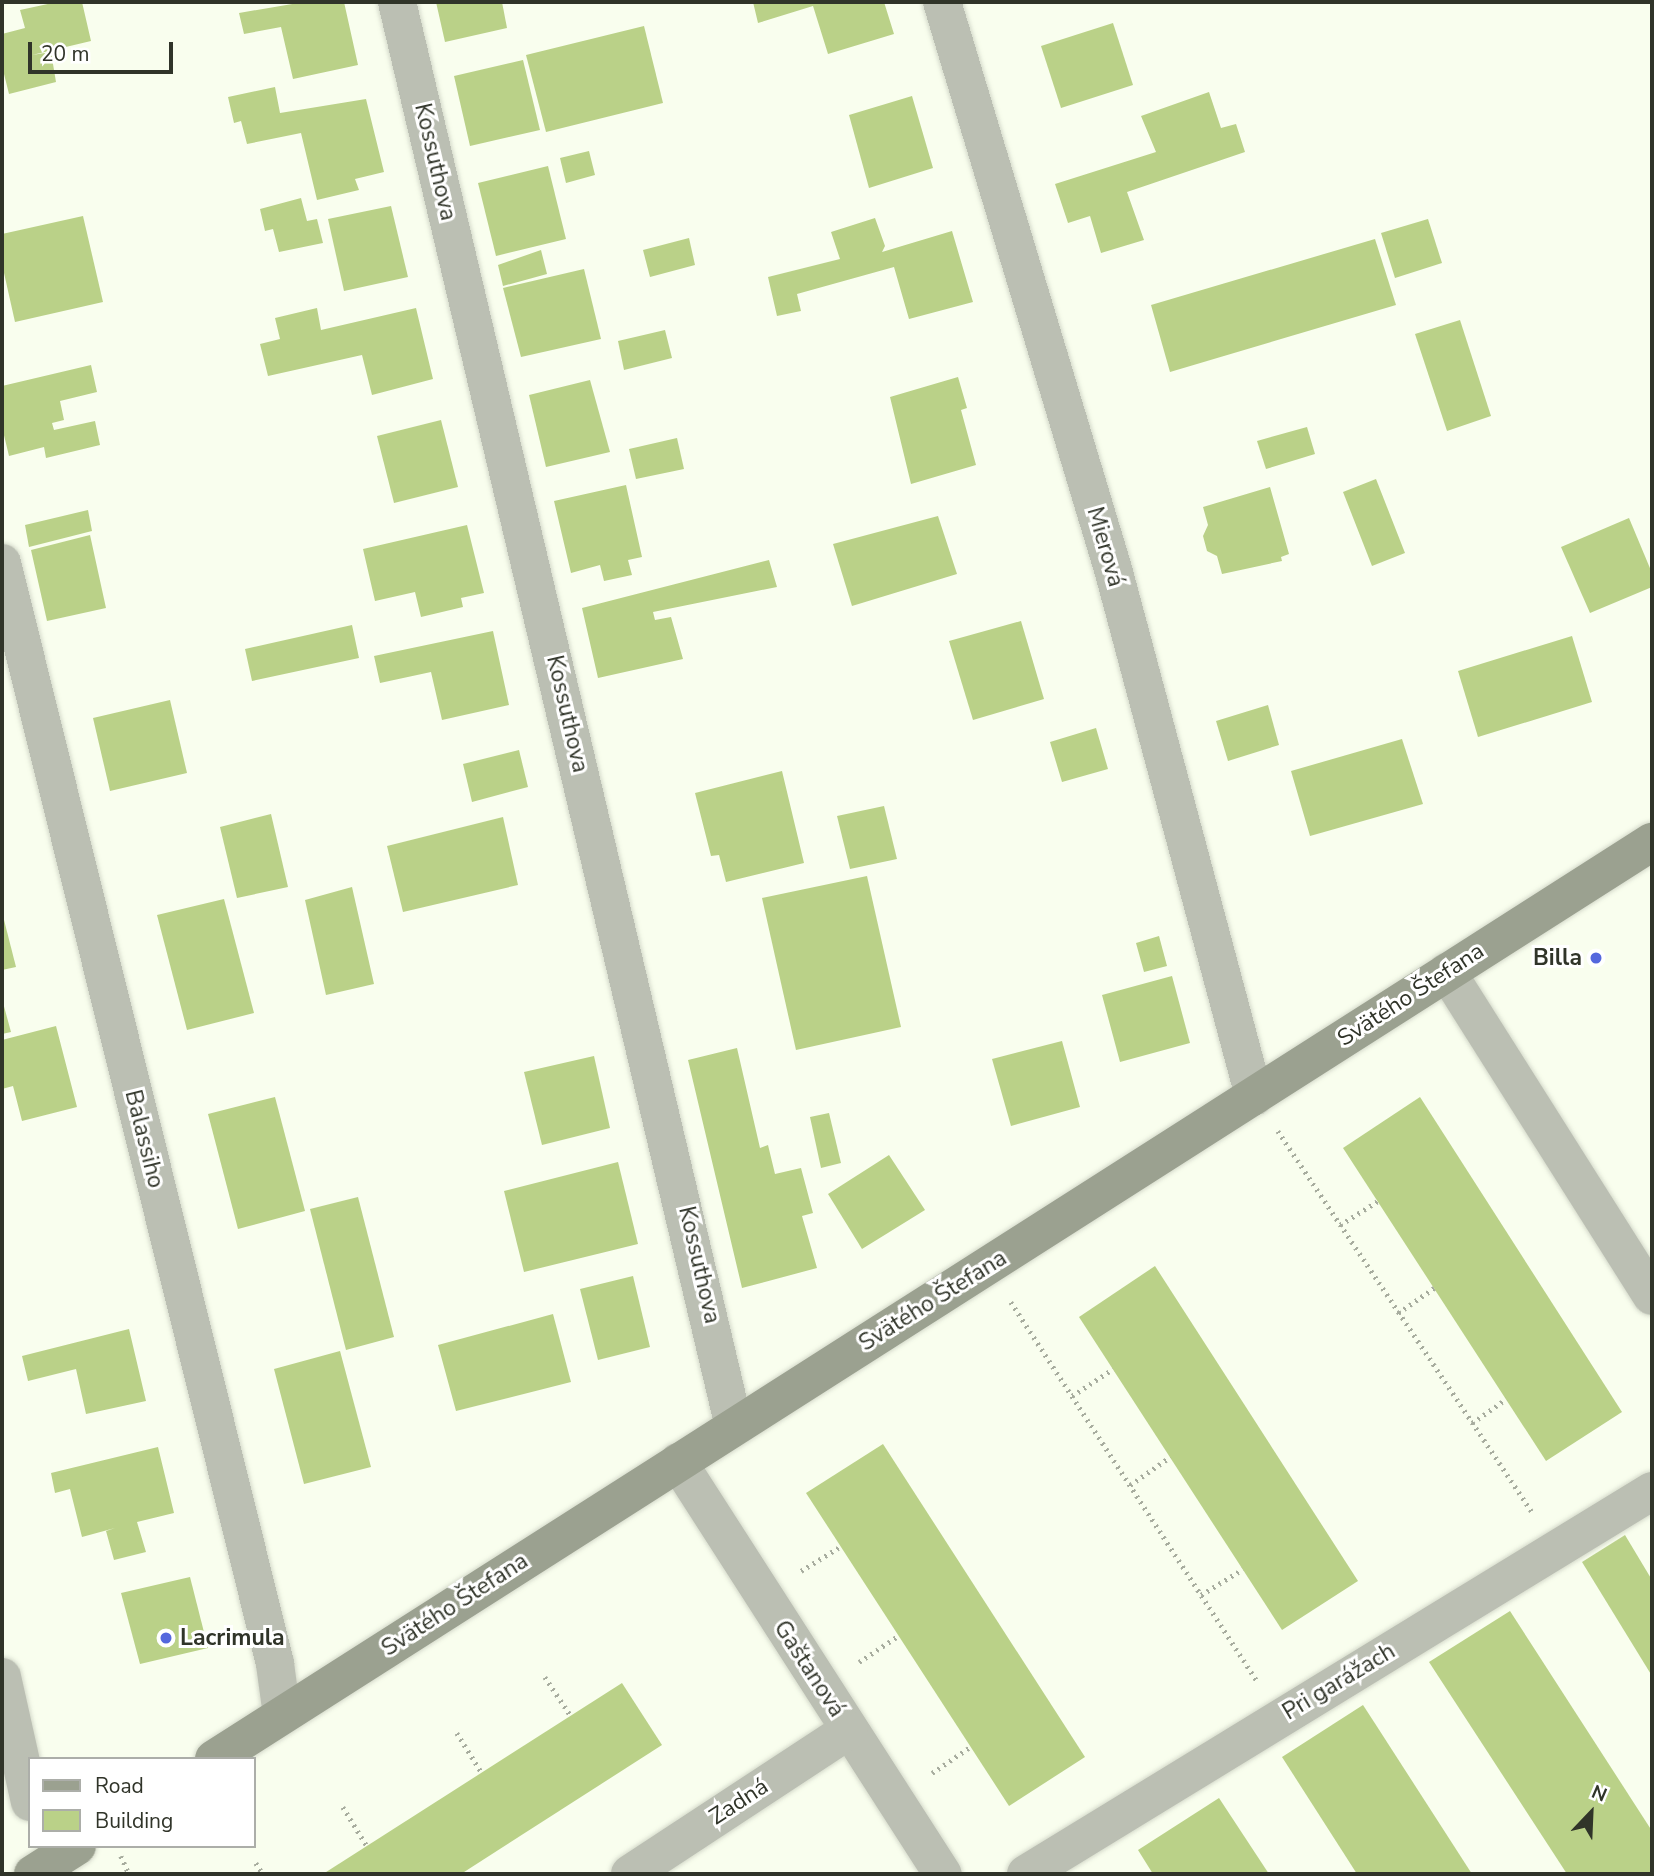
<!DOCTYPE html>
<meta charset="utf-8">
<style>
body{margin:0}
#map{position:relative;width:1654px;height:1876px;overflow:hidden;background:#f9feee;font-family:"Nunito Sans",sans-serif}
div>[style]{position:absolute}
.building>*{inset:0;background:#bad188}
.path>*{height:4.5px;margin-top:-2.25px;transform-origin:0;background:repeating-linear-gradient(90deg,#a7ac9e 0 2px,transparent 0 7px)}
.roads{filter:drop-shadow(0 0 2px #d5dacb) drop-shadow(0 0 2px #d5dacb)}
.street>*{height:38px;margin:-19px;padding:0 19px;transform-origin:19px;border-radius:19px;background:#bbbfb3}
.secondary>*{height:38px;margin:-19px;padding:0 19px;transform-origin:19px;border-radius:19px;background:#9ba190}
.dots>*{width:19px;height:19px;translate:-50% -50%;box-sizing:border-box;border:4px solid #fff;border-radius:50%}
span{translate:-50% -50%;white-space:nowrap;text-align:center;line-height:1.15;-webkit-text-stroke:6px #fff;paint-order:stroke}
.street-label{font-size:23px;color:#303429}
.poi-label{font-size:23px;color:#303429;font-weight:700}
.right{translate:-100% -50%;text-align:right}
.left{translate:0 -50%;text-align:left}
.frame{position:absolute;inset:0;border:4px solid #303429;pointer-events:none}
.legend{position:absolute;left:28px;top:1757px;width:228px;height:91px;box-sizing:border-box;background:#fff;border:2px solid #acaea9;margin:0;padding:9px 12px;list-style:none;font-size:21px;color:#303429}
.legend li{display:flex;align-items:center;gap:14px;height:35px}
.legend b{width:35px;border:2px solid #acaea9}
.north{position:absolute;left:1556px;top:1778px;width:70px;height:70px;-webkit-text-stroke:5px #fff;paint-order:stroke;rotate:23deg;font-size:19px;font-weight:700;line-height:28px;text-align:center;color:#303429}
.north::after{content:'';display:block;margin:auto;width:24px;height:32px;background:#303429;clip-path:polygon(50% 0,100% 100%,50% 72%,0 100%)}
.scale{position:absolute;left:28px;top:42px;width:145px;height:32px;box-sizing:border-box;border:4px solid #303429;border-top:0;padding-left:9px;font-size:21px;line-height:24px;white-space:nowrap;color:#303429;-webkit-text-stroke:5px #fff;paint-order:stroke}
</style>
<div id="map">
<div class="building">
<div style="clip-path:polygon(57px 2px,82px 2px,91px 41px,32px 55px,51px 52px,56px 82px,9px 94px,2px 66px,2px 34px,25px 28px,20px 10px)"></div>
<div style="clip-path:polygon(304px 2px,344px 2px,358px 65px,293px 79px,281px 27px,244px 34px,239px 13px)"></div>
<div style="clip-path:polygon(436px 2px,502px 2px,507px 28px,445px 42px)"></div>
<div style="clip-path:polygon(753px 2px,884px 2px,894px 34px,828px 54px,813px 6px,758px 23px)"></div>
<div style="clip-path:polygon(1113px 23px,1133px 85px,1061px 108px,1041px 46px)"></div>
<div style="clip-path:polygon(644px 26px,663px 103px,546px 132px,526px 55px)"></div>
<div style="clip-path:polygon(523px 60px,540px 130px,470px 146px,454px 76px)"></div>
<div style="clip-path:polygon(275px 87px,280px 113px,366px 99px,384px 172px,355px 179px,359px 190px,317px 200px,301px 133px,247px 144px,241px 121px,234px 123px,228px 97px)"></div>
<div style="clip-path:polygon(1209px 92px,1221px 128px,1236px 124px,1245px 152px,1127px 192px,1144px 240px,1101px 253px,1090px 216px,1068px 223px,1055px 184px,1156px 152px,1141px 116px)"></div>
<div style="clip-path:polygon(912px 96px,933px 168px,869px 188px,849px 115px)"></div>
<div style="clip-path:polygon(589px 151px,595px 175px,566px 183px,560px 158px)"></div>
<div style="clip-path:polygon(548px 166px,566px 239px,496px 256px,478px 183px)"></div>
<div style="clip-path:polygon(301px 198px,307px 221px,317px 219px,323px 243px,279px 252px,273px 229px,265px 231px,260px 209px)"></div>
<div style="clip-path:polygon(391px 206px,408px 277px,344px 291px,328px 219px)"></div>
<div style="clip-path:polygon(83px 216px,103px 302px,15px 322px,2px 264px,2px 234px)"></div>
<div style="clip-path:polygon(875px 218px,885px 246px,882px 252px,952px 231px,973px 302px,909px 319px,894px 267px,797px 294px,801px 311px,777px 316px,768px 277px,840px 259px,831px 232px)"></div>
<div style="clip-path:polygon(1428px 219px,1442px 263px,1395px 278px,1381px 233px)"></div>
<div style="clip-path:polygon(689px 238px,695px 265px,650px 277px,643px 250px)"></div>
<div style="clip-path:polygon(1375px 239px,1396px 305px,1170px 372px,1151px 305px)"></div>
<div style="clip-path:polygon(541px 250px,547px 274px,503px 286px,498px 265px)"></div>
<div style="clip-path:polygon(584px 269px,601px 339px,521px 357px,503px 288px)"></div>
<div style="clip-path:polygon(317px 308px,321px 330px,416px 308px,433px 379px,372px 395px,362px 355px,268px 376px,260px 344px,280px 339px,275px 318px)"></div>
<div style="clip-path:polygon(1460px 320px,1491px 416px,1447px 431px,1415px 334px)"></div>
<div style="clip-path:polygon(665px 330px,672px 358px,624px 370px,618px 341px)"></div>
<div style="clip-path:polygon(91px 365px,97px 392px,60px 401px,64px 420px,52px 423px,54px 430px,95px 421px,100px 445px,46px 458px,44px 447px,9px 456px,2px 427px,2px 386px)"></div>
<div style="clip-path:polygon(958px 377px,967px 408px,961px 410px,976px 465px,911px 484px,890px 397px)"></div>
<div style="clip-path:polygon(590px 380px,610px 452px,546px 467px,529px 395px)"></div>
<div style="clip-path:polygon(441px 420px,458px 487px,394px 503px,377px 436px)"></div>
<div style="clip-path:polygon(1307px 427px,1315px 454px,1266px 469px,1257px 441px)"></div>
<div style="clip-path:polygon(677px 438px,684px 469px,636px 479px,629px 449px)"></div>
<div style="clip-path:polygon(1376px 479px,1405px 553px,1372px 566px,1343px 492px)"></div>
<div style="clip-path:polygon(626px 485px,642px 557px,628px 560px,632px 575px,604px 581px,600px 565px,571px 573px,554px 501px)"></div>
<div style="clip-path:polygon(1270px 487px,1289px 554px,1281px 557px,1282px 561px,1222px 574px,1217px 556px,1207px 551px,1203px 536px,1208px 525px,1203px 507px)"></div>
<div style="clip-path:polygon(88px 510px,92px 531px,29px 547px,25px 525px)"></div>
<div style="clip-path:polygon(938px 516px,957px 574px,852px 606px,833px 544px)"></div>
<div style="clip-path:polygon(1629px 518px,1652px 573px,1652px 587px,1590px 613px,1561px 547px)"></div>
<div style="clip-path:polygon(467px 525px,484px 593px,461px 598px,463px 607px,421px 617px,415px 592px,375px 601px,363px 549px)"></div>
<div style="clip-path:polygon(90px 535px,106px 608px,47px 621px,31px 550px)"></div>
<div style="clip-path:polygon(769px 560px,777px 587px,653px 612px,655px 620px,671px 617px,683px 659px,598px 678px,582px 608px)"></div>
<div style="clip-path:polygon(1021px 621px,1044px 699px,973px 720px,949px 641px)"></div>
<div style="clip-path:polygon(352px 625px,359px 658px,252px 681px,245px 649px)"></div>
<div style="clip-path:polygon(493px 631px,509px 705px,442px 720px,431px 672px,380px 683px,374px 656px)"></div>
<div style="clip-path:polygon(1572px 636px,1592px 702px,1478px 737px,1458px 671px)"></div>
<div style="clip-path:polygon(170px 700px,187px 773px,110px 791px,93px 718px)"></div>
<div style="clip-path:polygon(1268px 705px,1279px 745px,1228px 761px,1216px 721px)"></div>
<div style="clip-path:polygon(1096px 728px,1108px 769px,1062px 782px,1050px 742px)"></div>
<div style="clip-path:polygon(1402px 739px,1423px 804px,1310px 836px,1291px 771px)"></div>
<div style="clip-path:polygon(519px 750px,528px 787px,472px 802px,463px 764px)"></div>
<div style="clip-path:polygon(782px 771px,804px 863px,726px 882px,719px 855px,711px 856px,695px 793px)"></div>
<div style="clip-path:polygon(884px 806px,897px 859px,850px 869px,837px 816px)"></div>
<div style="clip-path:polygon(271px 814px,288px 887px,237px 898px,220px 827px)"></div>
<div style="clip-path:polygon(503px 817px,518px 885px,403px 912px,387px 846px)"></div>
<div style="clip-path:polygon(867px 876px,901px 1027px,796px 1050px,762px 898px)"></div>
<div style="clip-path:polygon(352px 887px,374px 984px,326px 995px,305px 900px)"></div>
<div style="clip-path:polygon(224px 899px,254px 1013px,187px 1030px,157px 915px)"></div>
<div style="clip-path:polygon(2px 912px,16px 967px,2px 970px)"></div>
<div style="clip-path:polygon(1159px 936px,1167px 966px,1144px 972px,1136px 943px)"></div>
<div style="clip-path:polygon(1172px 976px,1190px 1043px,1120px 1062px,1102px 995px)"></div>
<div style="clip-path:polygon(2px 999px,11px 1032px,2px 1034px)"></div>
<div style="clip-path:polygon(56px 1026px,77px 1107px,22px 1121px,13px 1086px,2px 1089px,2px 1040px)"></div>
<div style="clip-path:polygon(1062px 1041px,1080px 1107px,1011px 1126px,992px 1059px)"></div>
<div style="clip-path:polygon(737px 1048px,760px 1148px,768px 1145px,775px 1174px,801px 1168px,813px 1213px,802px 1216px,817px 1268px,742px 1288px,688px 1060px)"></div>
<div style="clip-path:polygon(594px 1056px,610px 1128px,542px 1145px,524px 1072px)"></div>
<div style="clip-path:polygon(275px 1097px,305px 1211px,238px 1229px,208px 1114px)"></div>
<div style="clip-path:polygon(1420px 1097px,1622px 1412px,1546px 1461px,1343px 1148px)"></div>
<div style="clip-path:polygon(829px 1113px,841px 1163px,821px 1168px,810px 1117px)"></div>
<div style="clip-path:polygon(889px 1155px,925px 1210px,862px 1249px,828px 1194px)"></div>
<div style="clip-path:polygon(618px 1162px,638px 1244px,524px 1272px,504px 1191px)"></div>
<div style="clip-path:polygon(358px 1197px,394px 1337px,346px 1350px,310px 1209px)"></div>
<div style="clip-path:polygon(1155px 1266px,1358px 1581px,1282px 1630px,1079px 1317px)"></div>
<div style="clip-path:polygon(633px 1276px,650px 1347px,598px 1360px,580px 1289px)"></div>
<div style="clip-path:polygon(553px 1314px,571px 1382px,456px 1411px,438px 1345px)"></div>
<div style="clip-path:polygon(129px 1329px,146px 1401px,86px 1414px,76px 1369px,28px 1381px,22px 1356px)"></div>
<div style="clip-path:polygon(340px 1351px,371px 1467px,304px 1484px,274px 1369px)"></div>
<div style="clip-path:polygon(883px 1444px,1085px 1757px,1009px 1806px,806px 1493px)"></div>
<div style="clip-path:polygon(158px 1447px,174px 1513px,137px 1522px,146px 1552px,114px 1560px,106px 1531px,115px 1528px,82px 1537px,70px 1489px,55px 1493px,51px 1473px)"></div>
<div style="clip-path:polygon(1625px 1535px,1652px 1580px,1652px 1676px,1582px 1562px)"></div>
<div style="clip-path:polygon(190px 1577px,208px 1648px,140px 1664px,121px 1593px)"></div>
<div style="clip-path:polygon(1510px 1611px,1652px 1831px,1652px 1874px,1567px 1874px,1429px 1662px)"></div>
<div style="clip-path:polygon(622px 1683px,662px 1745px,461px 1874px,323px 1874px)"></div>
<div style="clip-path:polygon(1363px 1705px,1376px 1725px,1472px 1874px,1357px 1874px,1282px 1757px)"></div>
<div style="clip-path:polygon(1219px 1798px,1269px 1874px,1153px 1874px,1138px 1850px)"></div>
</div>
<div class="path">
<div style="left:1278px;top:1131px;width:457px;rotate:56.3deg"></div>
<div style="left:1340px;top:1225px;width:45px;rotate:-32.3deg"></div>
<div style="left:1011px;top:1302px;width:453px;rotate:57deg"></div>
<div style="left:1398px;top:1313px;width:44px;rotate:-34.8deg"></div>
<div style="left:1072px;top:1396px;width:49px;rotate:-33.4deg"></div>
<div style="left:1472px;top:1423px;width:42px;rotate:-35.2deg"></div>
<div style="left:1130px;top:1485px;width:49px;rotate:-35deg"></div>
<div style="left:801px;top:1571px;width:47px;rotate:-32deg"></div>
<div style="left:1201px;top:1595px;width:49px;rotate:-31.8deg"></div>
<div style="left:859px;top:1662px;width:47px;rotate:-33.7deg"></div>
<div style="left:545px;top:1677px;width:47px;rotate:56.3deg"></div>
<div style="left:457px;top:1733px;width:47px;rotate:58deg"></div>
<div style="left:932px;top:1773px;width:46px;rotate:-34.4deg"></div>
<div style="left:343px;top:1807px;width:46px;rotate:58.4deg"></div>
<div style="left:121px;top:1856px;width:20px;rotate:66deg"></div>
<div style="left:256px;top:1863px;width:13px;rotate:58deg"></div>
</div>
<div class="roads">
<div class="street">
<div style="left:397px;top:2px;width:1463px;rotate:76.69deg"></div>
<div style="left:942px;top:2px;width:592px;rotate:73.22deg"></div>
<div style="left:1113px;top:569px;width:546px;rotate:75.02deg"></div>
<div style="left:2px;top:563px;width:1134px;rotate:76.07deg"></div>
<div style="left:275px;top:1664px;width:51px;rotate:82.2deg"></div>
<div style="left:1447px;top:972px;width:383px;rotate:57.7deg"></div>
<div style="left:678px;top:1462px;width:490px;rotate:57.3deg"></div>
<div style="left:2px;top:1677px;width:128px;rotate:77.4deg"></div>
<div style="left:630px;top:1874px;width:262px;rotate:-33.3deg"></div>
<div style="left:1026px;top:1874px;width:734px;rotate:-31.46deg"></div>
</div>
<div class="secondary">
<div style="left:214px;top:1759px;width:1706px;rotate:-32.53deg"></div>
<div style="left:33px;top:1874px;width:52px;rotate:-32.5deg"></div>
</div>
</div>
<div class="dots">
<div style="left:1596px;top:958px;background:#5467dd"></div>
<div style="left:166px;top:1638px;background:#5467dd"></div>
</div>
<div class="street-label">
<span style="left:435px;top:162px;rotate:77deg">Kossuthova</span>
<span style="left:1105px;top:547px;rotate:74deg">Mierová</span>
<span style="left:567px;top:714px;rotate:77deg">Kossuthova</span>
<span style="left:1411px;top:995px;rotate:-33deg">Svätého Štefana</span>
<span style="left:144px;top:1139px;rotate:76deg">Balassiho</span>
<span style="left:699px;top:1265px;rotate:77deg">Kossuthova</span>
<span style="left:933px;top:1301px;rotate:-32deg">Svätého Štefana</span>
<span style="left:455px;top:1605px;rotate:-33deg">Svätého Štefana</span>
<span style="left:809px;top:1669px;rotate:57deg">Gaštanová</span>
<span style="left:1339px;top:1682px;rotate:-31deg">Pri garážach</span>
<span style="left:739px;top:1802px;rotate:-33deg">Zadná</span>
</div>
<div class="poi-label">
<span class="right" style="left:1582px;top:958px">Billa</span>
<span class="left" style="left:180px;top:1638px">Lacrimula</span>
</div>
<div class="frame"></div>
<ul class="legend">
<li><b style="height:9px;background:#9ba190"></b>Road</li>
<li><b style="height:19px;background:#bad188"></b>Building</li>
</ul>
<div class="north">N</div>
<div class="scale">20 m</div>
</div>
